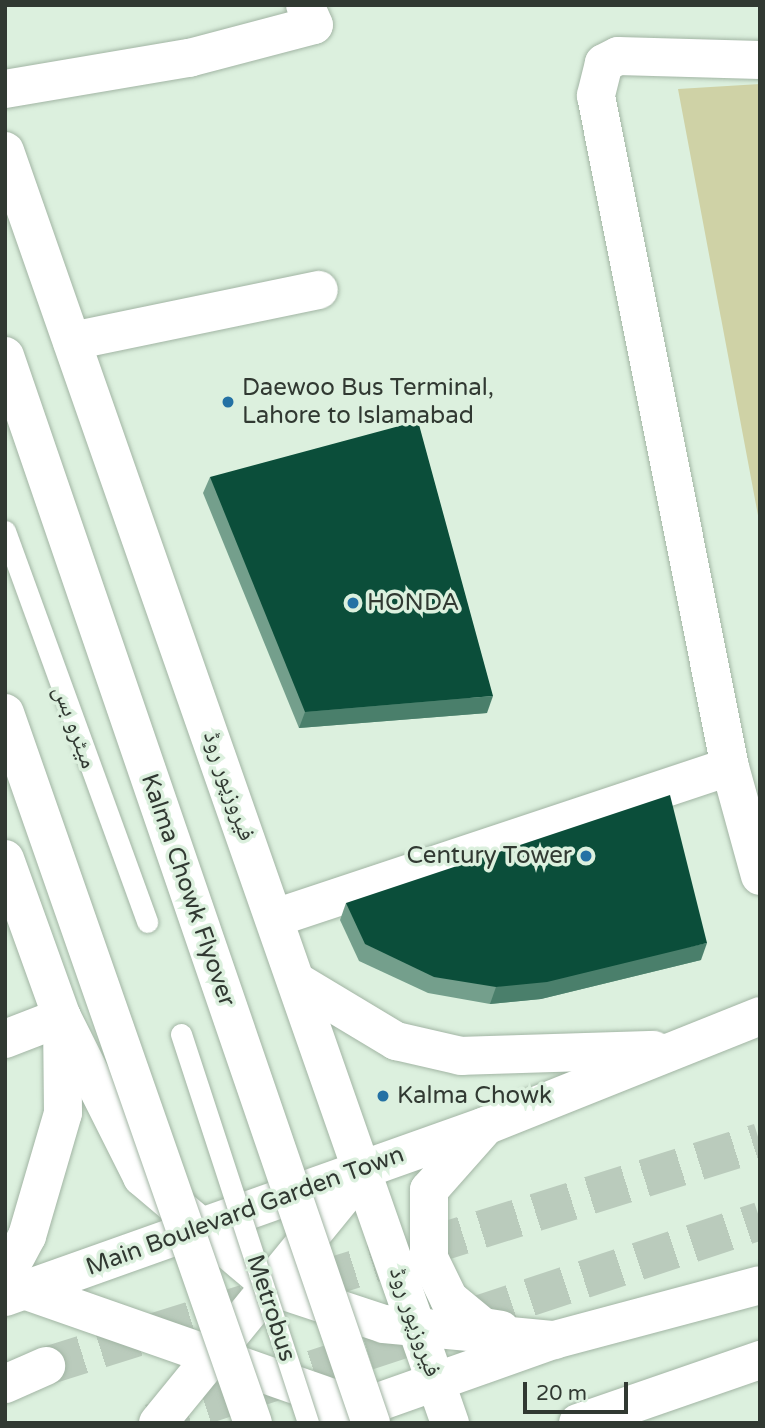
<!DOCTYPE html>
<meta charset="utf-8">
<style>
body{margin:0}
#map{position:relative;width:765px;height:1428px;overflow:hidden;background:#dcf0de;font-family:"Varela Round","Noto Naskh Arabic",sans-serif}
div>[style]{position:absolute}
.green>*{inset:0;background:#cfd2a6}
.secondary-tunnel>*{height:38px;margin-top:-19px;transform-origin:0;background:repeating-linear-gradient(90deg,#bacbbc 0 38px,transparent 0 57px)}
.roads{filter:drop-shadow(0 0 2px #a2b5a4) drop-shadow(0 0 2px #a2b5a4)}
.lane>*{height:21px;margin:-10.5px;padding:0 10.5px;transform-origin:10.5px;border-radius:10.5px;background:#fff}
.street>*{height:38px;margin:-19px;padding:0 19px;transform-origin:19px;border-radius:19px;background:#fff}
.secondary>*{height:38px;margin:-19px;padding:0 19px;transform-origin:19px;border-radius:19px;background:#fff}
.bridges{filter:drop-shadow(0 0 2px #a2b5a4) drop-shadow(0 0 2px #a2b5a4)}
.lane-bridge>*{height:21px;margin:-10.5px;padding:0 10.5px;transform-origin:10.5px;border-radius:10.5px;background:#fff}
.primary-bridge>*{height:38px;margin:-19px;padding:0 19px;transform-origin:19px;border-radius:19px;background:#fff}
.wall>*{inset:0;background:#749f8c}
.shaded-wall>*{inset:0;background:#4a7f6b}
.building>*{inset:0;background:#0b4e3a}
.dots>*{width:19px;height:19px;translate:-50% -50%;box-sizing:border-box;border:4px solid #dcf0de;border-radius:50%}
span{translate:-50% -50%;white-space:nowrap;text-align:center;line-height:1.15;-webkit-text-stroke:7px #dcf0de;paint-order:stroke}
.poi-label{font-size:24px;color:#313932}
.left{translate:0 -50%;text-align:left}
.right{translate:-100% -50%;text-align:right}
.street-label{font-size:24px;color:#313932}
.frame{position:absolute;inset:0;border:7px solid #313932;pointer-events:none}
.scale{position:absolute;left:523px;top:1382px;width:105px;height:32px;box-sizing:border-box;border:4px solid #313932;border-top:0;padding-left:9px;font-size:21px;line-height:24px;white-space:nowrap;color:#313932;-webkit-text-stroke:5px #dcf0de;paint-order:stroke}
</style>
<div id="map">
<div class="green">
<div style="clip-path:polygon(760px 84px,760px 526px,678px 89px)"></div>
</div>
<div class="secondary-tunnel">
<div style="left:46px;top:1366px;width:748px;rotate:-17.42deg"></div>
<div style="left:151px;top:1423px;width:642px;rotate:-18.35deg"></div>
</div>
<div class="roads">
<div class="lane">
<div style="left:5px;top:531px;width:416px;rotate:70deg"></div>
</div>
<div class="street">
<div style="left:760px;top:60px;width:142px;rotate:-178.4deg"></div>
<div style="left:618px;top:56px;width:16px;rotate:153deg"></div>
<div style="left:604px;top:63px;width:34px;rotate:104deg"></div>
<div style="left:596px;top:96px;width:684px;rotate:78.71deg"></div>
<div style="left:730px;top:767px;width:113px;rotate:74.6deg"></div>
<div style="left:5px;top:89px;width:187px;rotate:-9.6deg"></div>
<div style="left:189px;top:58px;width:129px;rotate:-14.8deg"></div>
<div style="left:314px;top:25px;width:22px;rotate:-114deg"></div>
<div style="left:72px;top:341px;width:252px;rotate:-11.7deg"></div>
<div style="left:275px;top:918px;width:479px;rotate:-18.4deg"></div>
<div style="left:5px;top:1039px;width:61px;rotate:-21.1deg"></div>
</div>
<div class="secondary">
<div style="left:5px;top:151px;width:1348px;rotate:70.72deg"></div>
<div style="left:5px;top:859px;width:168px;rotate:70.2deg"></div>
<div style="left:62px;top:1017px;width:96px;rotate:89.4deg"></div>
<div style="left:63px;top:1113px;width:128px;rotate:106.3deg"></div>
<div style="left:27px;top:1236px;width:47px;rotate:118.2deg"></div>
<div style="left:296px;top:981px;width:117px;rotate:31deg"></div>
<div style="left:396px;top:1041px;width:67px;rotate:13deg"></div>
<div style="left:461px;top:1056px;width:193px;rotate:-1.8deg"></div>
<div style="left:62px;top:1017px;width:179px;rotate:63.4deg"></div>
<div style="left:142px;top:1177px;width:170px;rotate:40.2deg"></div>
<div style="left:272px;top:1287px;width:118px;rotate:18.3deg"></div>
<div style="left:384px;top:1324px;width:171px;rotate:5.4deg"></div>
<div style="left:484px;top:1128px;width:83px;rotate:131.6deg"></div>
<div style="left:429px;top:1190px;width:68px;rotate:90deg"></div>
<div style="left:429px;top:1258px;width:46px;rotate:64deg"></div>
<div style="left:449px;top:1299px;width:44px;rotate:39.5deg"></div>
<div style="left:483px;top:1327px;width:18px;rotate:9deg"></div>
<div style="left:24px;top:1290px;width:369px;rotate:19.3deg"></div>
<div style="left:5px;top:1297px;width:510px;rotate:-19.61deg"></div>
<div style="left:485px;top:1126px;width:296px;rotate:-21.8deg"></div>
<div style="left:5px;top:1384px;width:45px;rotate:-23.7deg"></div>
<div style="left:158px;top:1423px;width:328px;rotate:-50.8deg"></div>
<div style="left:319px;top:1423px;width:249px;rotate:-19.5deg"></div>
<div style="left:554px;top:1340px;width:213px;rotate:-14.9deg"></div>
<div style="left:578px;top:1423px;width:193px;rotate:-19.1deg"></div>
</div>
</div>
<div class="bridges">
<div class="lane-bridge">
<div style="left:181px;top:1034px;width:409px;rotate:71.9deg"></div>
</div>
<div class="primary-bridge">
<div style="left:5px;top:356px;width:1128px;rotate:71.07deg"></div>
<div style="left:5px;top:713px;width:752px;rotate:70.75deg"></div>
</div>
</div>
<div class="wall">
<div style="clip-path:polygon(210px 477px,487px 713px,299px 728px,203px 493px)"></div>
<div style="clip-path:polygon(346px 903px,701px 960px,541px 999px,490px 1004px,428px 993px,359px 961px,340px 920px)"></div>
</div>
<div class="shaded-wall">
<div style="clip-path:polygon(493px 696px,487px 713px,299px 728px,305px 712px)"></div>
<div style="clip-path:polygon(707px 943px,701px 960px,541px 999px,490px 1004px,496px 987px)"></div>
</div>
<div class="building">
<div style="clip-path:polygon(418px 421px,493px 696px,305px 712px,210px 477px)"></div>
<div style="clip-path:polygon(670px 795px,707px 943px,547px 982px,496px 987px,434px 977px,365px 944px,346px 903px)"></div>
</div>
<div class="dots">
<div style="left:228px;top:402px;background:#2471a4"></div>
<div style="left:353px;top:603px;background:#2471a4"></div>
<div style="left:586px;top:856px;background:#2471a4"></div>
<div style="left:383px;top:1096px;background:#2471a4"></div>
</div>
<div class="poi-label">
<span class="left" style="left:242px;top:402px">Daewoo Bus Terminal,<br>Lahore to Islamabad</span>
<span class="left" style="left:367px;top:603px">HONDA</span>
<span class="right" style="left:572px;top:856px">Century Tower</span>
<span class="left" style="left:397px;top:1096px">Kalma Chowk</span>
</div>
<div class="street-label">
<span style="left:75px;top:727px;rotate:70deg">میٹرو بس</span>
<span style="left:229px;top:786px;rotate:71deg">فیروزپور روڈ</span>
<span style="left:188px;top:890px;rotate:71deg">Kalma Chowk Flyover</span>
<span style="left:245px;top:1211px;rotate:-20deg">Main Boulevard Garden Town</span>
<span style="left:271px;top:1308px;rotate:72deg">Metrobus</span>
<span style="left:415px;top:1322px;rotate:71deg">فیروزپور روڈ</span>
</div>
<div class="frame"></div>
<div class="scale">20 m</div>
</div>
